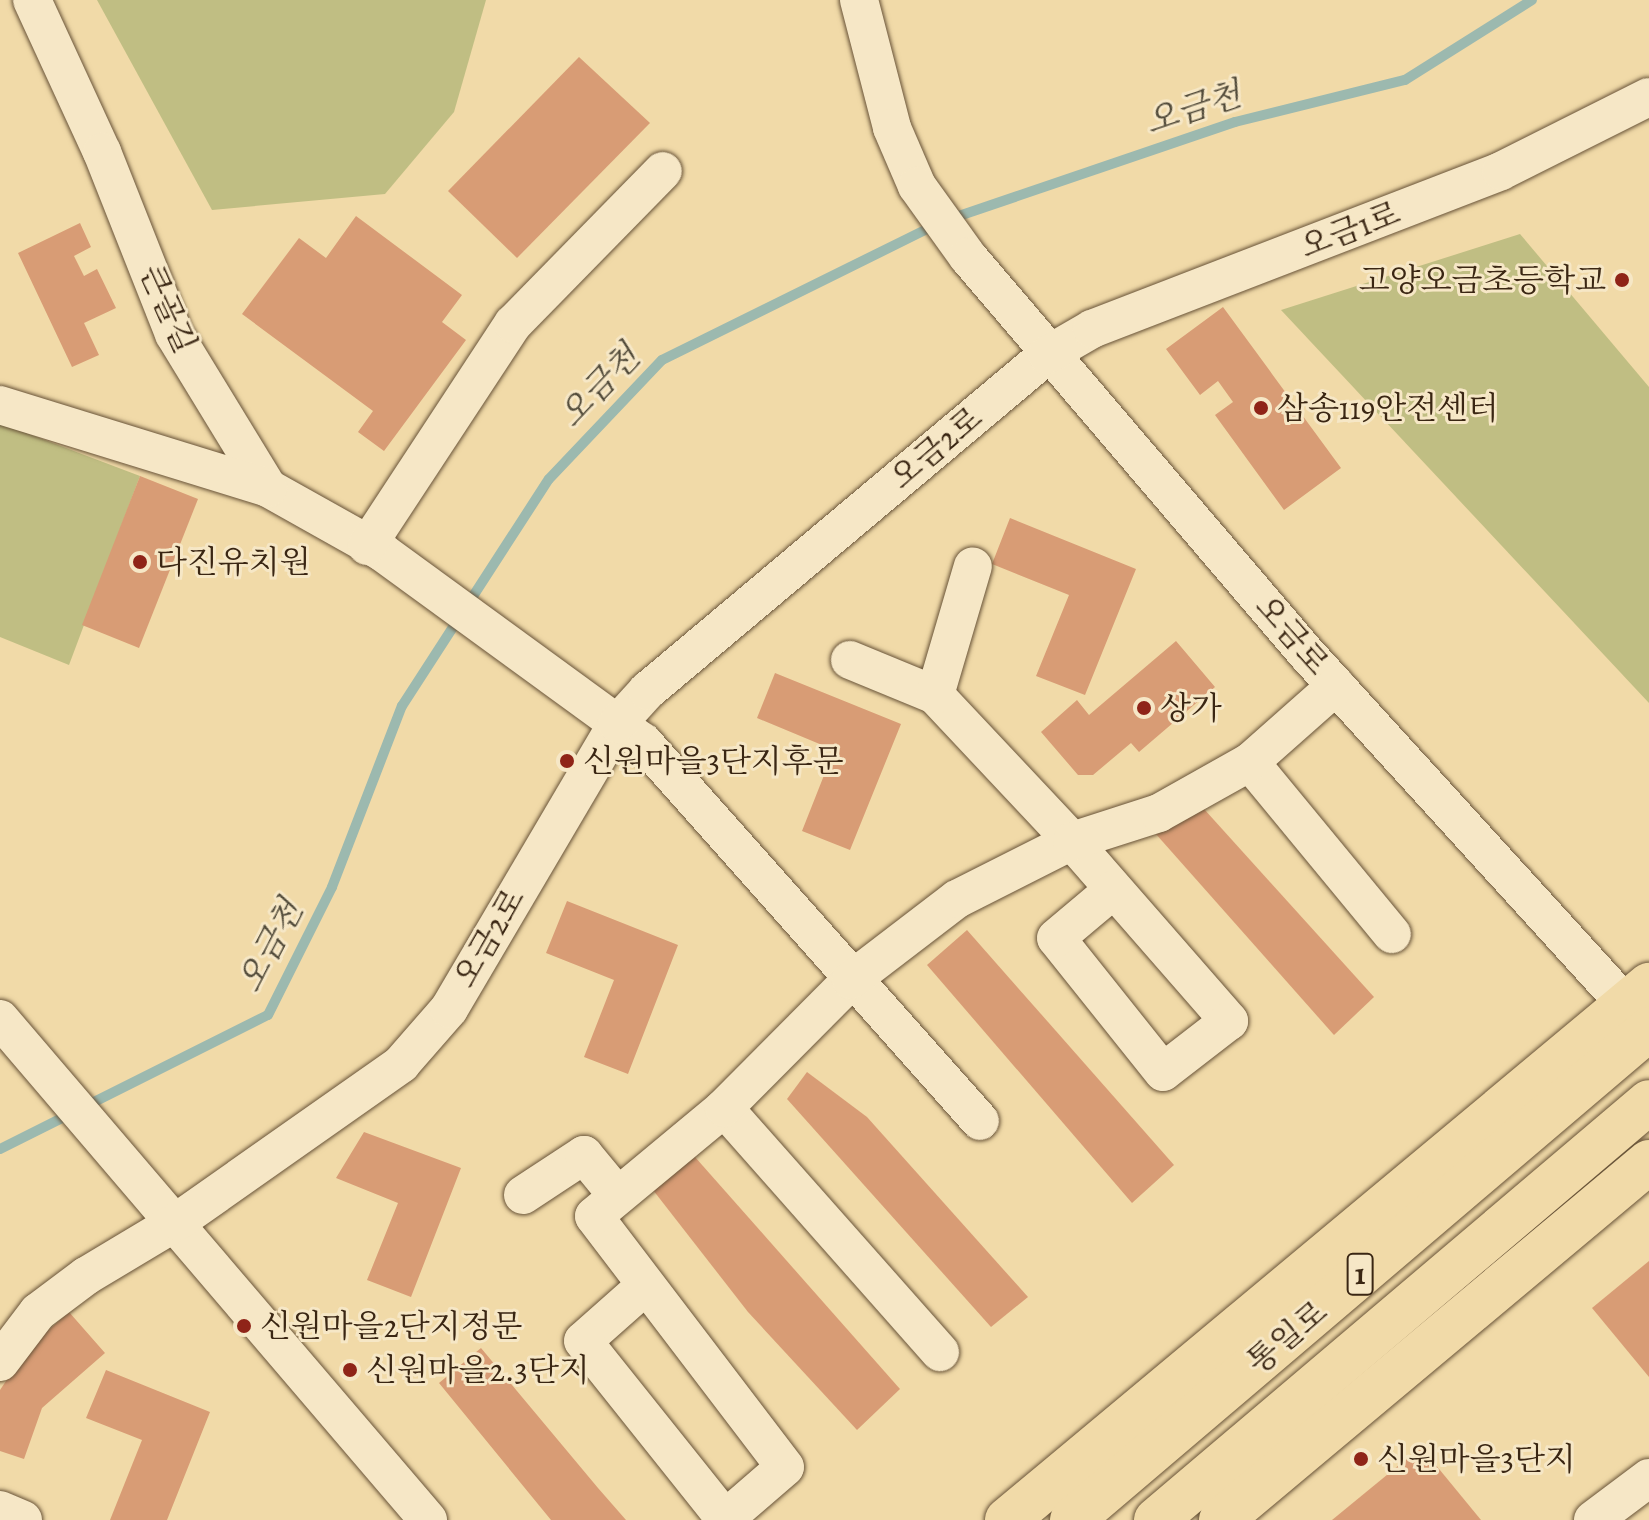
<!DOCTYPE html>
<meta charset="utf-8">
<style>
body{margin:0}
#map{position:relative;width:1649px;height:1520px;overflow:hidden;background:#f1daa8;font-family:Alegreya,"Noto Serif KR",serif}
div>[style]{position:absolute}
.green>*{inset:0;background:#c0be83}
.stream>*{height:10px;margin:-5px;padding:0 5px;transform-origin:5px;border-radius:5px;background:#9cb9af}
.building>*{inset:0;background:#d89c75}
.roads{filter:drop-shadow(0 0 2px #685338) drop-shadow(0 0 2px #685338)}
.minor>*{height:38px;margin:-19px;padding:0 19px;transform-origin:19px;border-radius:19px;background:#f6e7c6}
.major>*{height:44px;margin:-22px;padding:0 22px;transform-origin:22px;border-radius:22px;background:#f1daa8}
.dots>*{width:22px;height:22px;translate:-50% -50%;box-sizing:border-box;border:4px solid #f6e7c6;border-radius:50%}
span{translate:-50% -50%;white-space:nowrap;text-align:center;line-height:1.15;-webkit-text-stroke:6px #f6e7c6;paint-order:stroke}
.shield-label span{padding:2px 6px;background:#f6e7c6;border:2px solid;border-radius:6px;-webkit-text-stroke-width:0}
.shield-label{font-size:30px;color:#3a2613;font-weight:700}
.street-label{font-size:32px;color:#3a2613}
.poi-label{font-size:32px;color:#3a2613}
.right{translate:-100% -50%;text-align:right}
.left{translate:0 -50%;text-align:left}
.water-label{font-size:34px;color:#524b3a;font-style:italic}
</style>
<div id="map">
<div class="green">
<div style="clip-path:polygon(97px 0,486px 0,454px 112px,385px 194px,212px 210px)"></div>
<div style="clip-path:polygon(1520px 234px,1649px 387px,1649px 703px,1281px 310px)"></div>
<div style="clip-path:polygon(0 423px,140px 476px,69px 665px,0 637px)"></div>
</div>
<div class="stream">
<div style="left:950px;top:219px;width:301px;rotate:-18.8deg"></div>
<div style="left:1235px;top:122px;width:175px;rotate:-13.9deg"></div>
<div style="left:1405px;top:80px;width:150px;rotate:-32.2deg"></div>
<div style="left:86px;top:1106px;width:203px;rotate:-26.6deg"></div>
<div style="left:268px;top:1015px;width:143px;rotate:-63.4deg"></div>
<div style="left:332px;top:887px;width:194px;rotate:-68.9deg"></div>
<div style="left:402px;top:706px;width:270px;rotate:-57.1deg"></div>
<div style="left:549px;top:479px;width:164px;rotate:-46.5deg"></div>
<div style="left:662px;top:360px;width:305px;rotate:-26.3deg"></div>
<div style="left:0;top:1149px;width:80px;rotate:-26.6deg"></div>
</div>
<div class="building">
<div style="clip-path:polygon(579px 57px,650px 123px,517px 258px,448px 191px)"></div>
<div style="clip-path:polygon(356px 216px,462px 295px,442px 322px,466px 340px,384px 451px,358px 432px,373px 411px,242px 314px,299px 238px,326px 258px)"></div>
<div style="clip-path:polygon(80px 223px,91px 247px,74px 256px,84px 276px,97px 269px,116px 308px,84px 323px,99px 355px,72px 367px,18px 253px)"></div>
<div style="clip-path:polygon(1223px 307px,1341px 468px,1284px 510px,1215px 415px,1233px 402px,1218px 381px,1200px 395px,1166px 349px)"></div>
<div style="clip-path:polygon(140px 476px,198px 499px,139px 648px,82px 625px)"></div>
<div style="clip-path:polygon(1010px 518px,1136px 569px,1085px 695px,1036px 676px,1069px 595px,992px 564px)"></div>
<div style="clip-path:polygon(1176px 641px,1215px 687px,1139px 752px,1131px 743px,1093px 775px,1078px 775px,1041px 732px,1077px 700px,1089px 715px)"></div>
<div style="clip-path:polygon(775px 673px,901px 724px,850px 850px,802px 831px,834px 750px,757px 718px)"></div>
<div style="clip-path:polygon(1195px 799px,1374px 997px,1334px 1035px,1155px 833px)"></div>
<div style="clip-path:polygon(567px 901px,678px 945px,628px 1074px,584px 1057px,614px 980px,546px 953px)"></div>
<div style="clip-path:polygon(967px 930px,1174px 1165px,1132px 1203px,927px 965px)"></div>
<div style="clip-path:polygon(807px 1072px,867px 1117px,1028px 1297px,991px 1327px,787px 1099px)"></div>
<div style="clip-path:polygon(364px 1132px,461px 1168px,411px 1297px,367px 1280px,398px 1203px,336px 1178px)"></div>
<div style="clip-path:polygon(695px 1157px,900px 1389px,857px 1430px,748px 1312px,653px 1190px)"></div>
<div style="clip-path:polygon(1649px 1261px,1649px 1377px,1592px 1308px)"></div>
<div style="clip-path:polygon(69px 1312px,105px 1353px,42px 1408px,24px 1459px,0 1451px,0 1390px,28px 1348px)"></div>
<div style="clip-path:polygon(481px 1348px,598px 1488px,626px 1520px,551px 1520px,439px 1383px)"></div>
<div style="clip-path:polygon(106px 1370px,210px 1412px,167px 1520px,110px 1520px,142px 1440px,86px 1418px)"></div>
<div style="clip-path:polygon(1421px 1447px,1481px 1520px,1332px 1520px)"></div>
</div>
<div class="roads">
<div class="minor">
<div style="left:32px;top:0;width:167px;rotate:65.3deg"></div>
<div style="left:102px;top:152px;width:196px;rotate:68.4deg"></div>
<div style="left:174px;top:334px;width:180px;rotate:58.6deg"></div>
<div style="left:268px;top:488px;width:131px;rotate:29.3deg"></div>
<div style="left:382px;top:552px;width:323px;rotate:36.1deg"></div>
<div style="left:643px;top:742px;width:507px;rotate:48.36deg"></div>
<div style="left:859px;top:0;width:132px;rotate:75.5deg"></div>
<div style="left:892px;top:128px;width:63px;rotate:66.7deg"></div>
<div style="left:917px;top:186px;width:87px;rotate:54.3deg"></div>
<div style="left:968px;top:257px;width:521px;rotate:49.52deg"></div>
<div style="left:1306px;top:653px;width:476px;rotate:47.7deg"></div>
<div style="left:0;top:405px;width:281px;rotate:17.2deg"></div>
<div style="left:367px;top:546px;width:266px;rotate:-56.7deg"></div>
<div style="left:513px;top:324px;width:214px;rotate:-45.6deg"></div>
<div style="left:850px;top:660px;width:92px;rotate:22.4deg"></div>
<div style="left:935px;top:695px;width:200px;rotate:46.8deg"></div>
<div style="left:1072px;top:841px;width:239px;rotate:48.9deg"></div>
<div style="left:1229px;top:1021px;width:83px;rotate:142.3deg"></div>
<div style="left:1163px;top:1072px;width:171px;rotate:-128.6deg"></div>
<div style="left:1056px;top:938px;width:75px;rotate:-40.1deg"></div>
<div style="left:935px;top:695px;width:134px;rotate:-73.6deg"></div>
<div style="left:1250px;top:762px;width:223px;rotate:50.5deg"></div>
<div style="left:0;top:1019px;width:659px;rotate:49.49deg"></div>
<div style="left:724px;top:1108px;width:326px;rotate:48.5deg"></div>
<div style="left:523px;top:1195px;width:73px;rotate:-33.3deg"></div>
<div style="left:584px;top:1155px;width:52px;rotate:50.5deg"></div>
<div style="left:644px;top:1287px;width:81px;rotate:138.5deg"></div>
<div style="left:583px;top:1341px;width:228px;rotate:51.4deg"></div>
<div style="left:725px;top:1519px;width:79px;rotate:-40.9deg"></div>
<div style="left:785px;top:1467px;width:315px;rotate:-127.3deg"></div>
<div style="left:594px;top:1216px;width:169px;rotate:-39.7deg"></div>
<div style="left:724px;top:1108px;width:180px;rotate:-45.2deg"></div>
<div style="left:851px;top:980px;width:133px;rotate:-37.4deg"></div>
<div style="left:957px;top:899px;width:129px;rotate:-26.8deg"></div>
<div style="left:1072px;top:841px;width:91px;rotate:-17.8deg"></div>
<div style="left:1159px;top:813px;width:104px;rotate:-29.3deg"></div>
<div style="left:1250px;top:762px;width:115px;rotate:-41.5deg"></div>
<div style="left:0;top:1362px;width:63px;rotate:-52.8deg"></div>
<div style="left:38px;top:1312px;width:60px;rotate:-36.9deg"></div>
<div style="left:86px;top:1276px;width:107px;rotate:-30.9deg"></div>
<div style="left:178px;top:1221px;width:273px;rotate:-35.1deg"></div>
<div style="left:401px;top:1064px;width:73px;rotate:-48.9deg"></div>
<div style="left:449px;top:1009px;width:331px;rotate:-59.5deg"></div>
<div style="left:617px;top:724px;width:45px;rotate:-47.7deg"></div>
<div style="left:647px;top:691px;width:522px;rotate:-40.03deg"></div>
<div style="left:1047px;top:355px;width:52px;rotate:-30deg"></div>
<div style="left:1092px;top:329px;width:438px;rotate:-21.1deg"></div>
<div style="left:1501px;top:171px;width:165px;rotate:-26.6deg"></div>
<div style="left:0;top:1510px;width:25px;rotate:23deg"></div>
<div style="left:1593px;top:1520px;width:70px;rotate:-36.9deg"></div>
</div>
<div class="major">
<div style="left:1007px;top:1520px;width:836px;rotate:-39.81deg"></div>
<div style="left:1072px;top:1520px;width:758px;rotate:-40.4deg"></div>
<div style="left:1156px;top:1520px;width:646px;rotate:-40.29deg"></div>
<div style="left:1221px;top:1520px;width:558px;rotate:-39.91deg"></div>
</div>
</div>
<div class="dots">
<div style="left:1622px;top:280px;background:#8f2418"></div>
<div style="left:1261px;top:408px;background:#8f2418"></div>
<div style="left:140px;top:562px;background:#8f2418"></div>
<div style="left:1144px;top:708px;background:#8f2418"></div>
<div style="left:567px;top:761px;background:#8f2418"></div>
<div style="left:244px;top:1326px;background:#8f2418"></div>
<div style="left:350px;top:1370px;background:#8f2418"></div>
<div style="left:1361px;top:1459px;background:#8f2418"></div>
</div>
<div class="shield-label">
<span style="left:1360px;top:1274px">1</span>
</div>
<div class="street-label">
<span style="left:1350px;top:230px;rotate:-21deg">오금1로</span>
<span style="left:168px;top:309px;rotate:66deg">큰골길</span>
<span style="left:936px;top:448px;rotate:-40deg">오금2로</span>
<span style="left:1292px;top:635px;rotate:49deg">오금로</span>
<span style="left:489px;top:938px;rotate:-60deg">오금2로</span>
<span style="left:1287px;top:1337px;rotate:-40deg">통일로</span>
</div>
<div class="poi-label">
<span class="right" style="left:1606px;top:280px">고양오금초등학교</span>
<span class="left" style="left:1277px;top:408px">삼송119안전센터</span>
<span class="left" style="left:156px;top:562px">다진유치원</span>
<span class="left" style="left:1160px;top:708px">상가</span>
<span class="left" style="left:583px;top:761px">신원마을3단지후문</span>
<span class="left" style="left:260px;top:1326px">신원마을2단지정문</span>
<span class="left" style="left:366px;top:1370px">신원마을2.3단지</span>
<span class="left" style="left:1377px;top:1459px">신원마을3단지</span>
</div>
<div class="water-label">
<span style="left:1193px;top:108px;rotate:-18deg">오금천</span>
<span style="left:599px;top:386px;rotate:-46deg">오금천</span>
<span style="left:270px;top:946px;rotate:-62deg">오금천</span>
</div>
</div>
